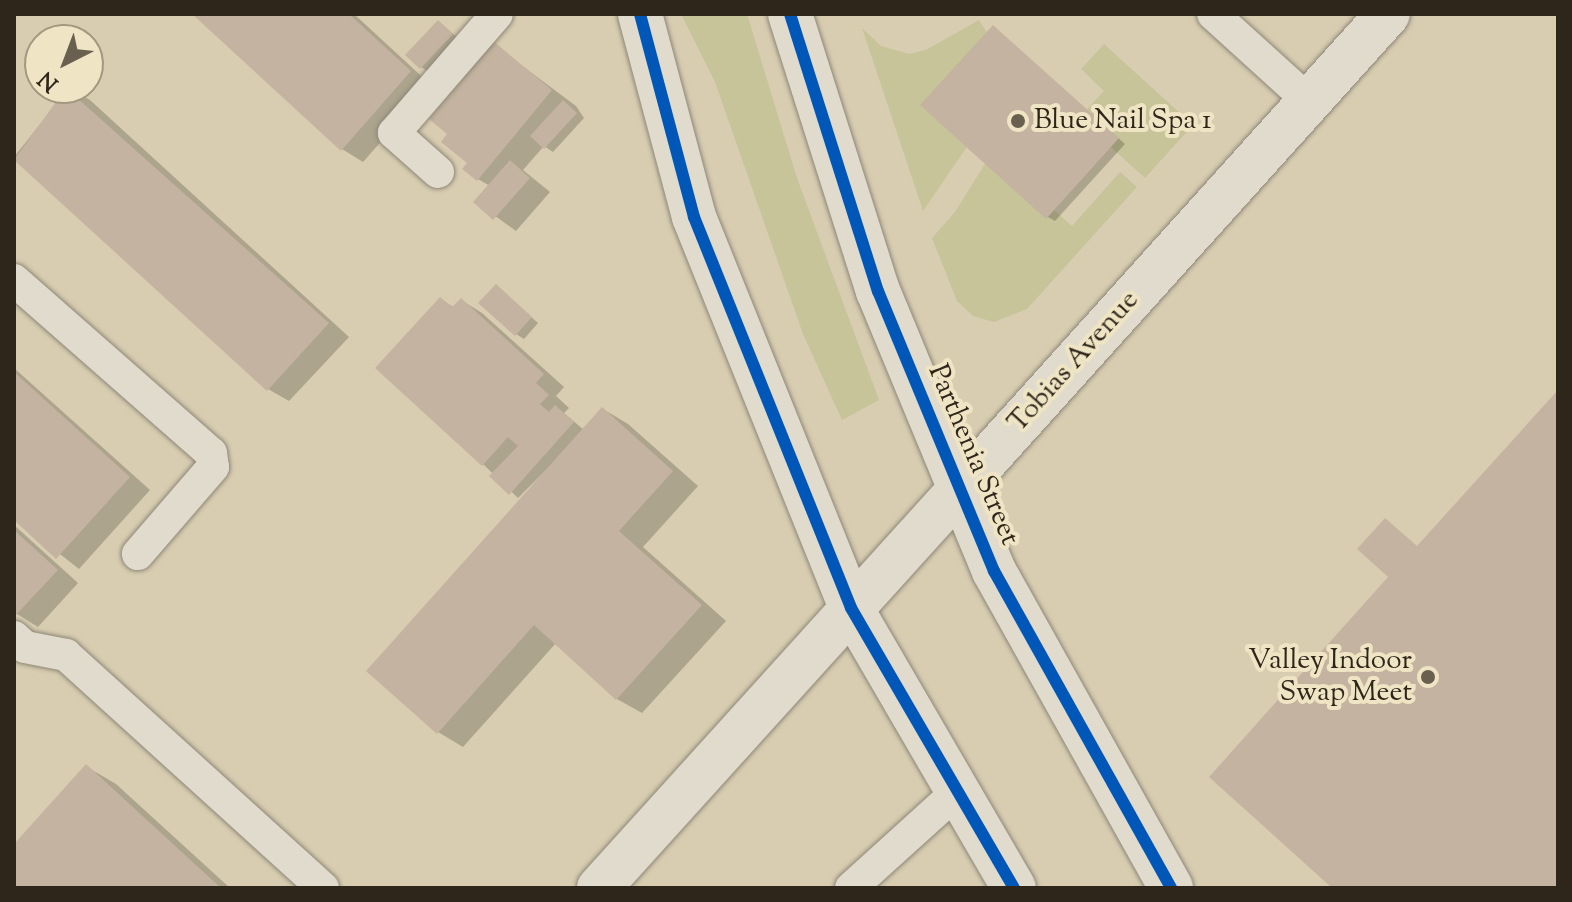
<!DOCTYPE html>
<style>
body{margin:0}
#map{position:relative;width:1572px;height:902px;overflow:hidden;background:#d8cdb1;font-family:"Sorts Mill Goudy",serif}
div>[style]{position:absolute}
.green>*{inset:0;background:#c6c498}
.shadow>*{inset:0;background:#0003}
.building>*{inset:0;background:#c3b3a0}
.roads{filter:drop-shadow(0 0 2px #8e8777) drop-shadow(0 0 2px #8e8777)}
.lane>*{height:32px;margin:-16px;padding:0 16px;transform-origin:16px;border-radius:16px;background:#e0dbcc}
.street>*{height:44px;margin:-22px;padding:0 22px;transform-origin:22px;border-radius:22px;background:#e0dbcc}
.secondary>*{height:44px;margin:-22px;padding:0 22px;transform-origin:22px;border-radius:22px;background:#e0dbcc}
.cycleway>*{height:12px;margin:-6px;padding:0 6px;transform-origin:6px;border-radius:6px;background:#0057b8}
.dots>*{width:22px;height:22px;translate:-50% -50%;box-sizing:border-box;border:4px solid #efe4c3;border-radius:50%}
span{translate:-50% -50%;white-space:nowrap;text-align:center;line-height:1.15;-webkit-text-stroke:8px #efe4c3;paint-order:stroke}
.poi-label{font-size:28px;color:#2e261b}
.left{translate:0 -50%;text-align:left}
.right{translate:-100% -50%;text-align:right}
.street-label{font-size:28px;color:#2e261b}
.frame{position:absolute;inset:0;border:16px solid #2e261b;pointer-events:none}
.north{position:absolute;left:24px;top:24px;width:80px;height:80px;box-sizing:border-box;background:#efe4c3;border:2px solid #a29880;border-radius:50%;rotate:222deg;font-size:22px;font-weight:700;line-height:32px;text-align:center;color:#2e261b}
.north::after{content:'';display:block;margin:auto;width:28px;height:36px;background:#6a6050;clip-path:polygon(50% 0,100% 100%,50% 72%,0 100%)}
</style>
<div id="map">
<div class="green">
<div style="clip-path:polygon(681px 14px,747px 14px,797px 178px,879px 400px,842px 420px,803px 334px,715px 82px)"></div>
<div style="clip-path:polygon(979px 20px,991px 39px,973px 138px,923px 211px,862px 28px,881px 46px,909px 54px,926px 50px)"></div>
<div style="clip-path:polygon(1104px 44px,1193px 125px,1145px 178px,1079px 118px,1104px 91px,1081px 69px)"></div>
<div style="clip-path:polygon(991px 154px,1072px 226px,1120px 172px,1137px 187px,1027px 309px,994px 322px,973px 316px,957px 301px,932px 238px,955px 212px)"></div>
</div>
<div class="shadow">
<div style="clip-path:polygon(195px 14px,354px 14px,431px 85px,363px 162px,342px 149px)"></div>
<div style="clip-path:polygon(439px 22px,459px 39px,429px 72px,421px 67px)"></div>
<div style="clip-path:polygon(994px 28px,1125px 144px,1055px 221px,1048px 217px)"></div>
<div style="clip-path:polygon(493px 44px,576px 106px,584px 118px,553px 152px,544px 146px,523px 170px,550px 192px,516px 231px,476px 202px,490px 186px,478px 179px,470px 162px)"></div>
<div style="clip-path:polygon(69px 88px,90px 100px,349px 337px,289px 401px,268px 389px,14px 157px)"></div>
<div style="clip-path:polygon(497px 287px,538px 323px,524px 339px,516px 334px)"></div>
<div style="clip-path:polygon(440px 299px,455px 308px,461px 300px,482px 313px,564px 387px,556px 396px,569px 408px,564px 413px,584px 430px,603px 409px,628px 424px,698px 486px,643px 547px,726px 621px,642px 713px,617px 699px,556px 643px,463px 747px,438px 732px,565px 451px,518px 498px,483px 464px)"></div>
<div style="clip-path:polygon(14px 368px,150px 490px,79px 569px,14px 518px)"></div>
<div style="clip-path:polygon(14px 525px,78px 583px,38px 627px,14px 612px)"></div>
<div style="clip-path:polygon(87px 767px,116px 784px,230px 888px,14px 888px,14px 847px)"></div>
</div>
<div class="building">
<div style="clip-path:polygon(192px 14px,349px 14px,411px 71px,341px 151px)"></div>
<div style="clip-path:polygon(438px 20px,453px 34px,420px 69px,405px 55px)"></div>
<div style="clip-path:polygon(993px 25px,1119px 138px,1046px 219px,920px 105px)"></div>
<div style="clip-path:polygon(493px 41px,552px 90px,477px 181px,462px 169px,467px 163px,441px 142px,447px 134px,429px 119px)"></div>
<div style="clip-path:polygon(66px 88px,329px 323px,267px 391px,14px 160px)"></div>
<div style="clip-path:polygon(563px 100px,577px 113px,544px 149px,530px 136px)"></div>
<div style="clip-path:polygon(510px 160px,530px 178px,493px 220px,473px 202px)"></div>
<div style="clip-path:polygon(496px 284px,532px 317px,515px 336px,478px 303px)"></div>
<div style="clip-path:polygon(440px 297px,452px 307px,461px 298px,544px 374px,536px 383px,549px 395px,540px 404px,549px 412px,555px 405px,574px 422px,509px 495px,489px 476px,518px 446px,508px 437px,482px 466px,375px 368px)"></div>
<div style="clip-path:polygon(14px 372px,130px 477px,56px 559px,14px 520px)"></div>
<div style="clip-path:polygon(1558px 390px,1558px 888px,1332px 888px,1209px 777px,1388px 577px,1357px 549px,1385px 518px,1417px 546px)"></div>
<div style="clip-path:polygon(602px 407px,673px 471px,619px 531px,702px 605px,616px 700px,534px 625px,437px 734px,366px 671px)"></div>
<div style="clip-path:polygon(14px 530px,58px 570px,14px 617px)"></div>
<div style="clip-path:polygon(86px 764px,221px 888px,14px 888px,14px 844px)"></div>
</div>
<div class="roads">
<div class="lane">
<div style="left:1213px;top:14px;width:130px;rotate:42.2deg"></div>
<div style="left:438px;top:172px;width:59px;rotate:-138.4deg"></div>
<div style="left:394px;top:133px;width:157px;rotate:-49.1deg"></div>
<div style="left:14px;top:280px;width:262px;rotate:41.3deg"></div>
<div style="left:211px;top:453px;width:14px;rotate:82deg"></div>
<div style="left:213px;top:467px;width:115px;rotate:130.8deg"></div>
<div style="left:14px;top:637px;width:15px;rotate:42deg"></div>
<div style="left:25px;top:647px;width:42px;rotate:11deg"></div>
<div style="left:66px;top:655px;width:347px;rotate:42.2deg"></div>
<div style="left:851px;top:888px;width:144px;rotate:-42.2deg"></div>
</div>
<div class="street">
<div style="left:599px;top:888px;width:538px;rotate:-47.86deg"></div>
</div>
<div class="secondary">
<div style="left:640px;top:14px;width:210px;rotate:75.1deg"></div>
<div style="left:694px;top:217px;width:421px;rotate:68.1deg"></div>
<div style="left:851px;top:608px;width:324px;rotate:59.8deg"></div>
<div style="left:790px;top:14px;width:291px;rotate:72.4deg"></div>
<div style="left:878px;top:291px;width:303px;rotate:67.5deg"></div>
<div style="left:994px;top:571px;width:363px;rotate:60.8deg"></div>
<div style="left:960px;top:489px;width:639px;rotate:-47.98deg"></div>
</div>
</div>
<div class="cycleway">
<div style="left:640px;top:14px;width:210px;rotate:75.1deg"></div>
<div style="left:694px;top:217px;width:421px;rotate:68.1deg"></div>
<div style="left:851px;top:608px;width:324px;rotate:59.8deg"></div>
<div style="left:790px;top:14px;width:291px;rotate:72.4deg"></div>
<div style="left:878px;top:291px;width:303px;rotate:67.5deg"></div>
<div style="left:994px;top:571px;width:363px;rotate:60.8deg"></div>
</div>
<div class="dots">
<div style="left:1018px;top:121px;background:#6a6050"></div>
<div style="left:1428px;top:677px;background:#6a6050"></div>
</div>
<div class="poi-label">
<span class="left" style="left:1034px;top:121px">Blue Nail Spa 1</span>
<span class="right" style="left:1412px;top:677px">Valley Indoor<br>Swap Meet</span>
</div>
<div class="street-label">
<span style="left:1074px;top:362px;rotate:-48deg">Tobias Avenue</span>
<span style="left:973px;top:455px;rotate:67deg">Parthenia Street</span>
</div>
<div class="frame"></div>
<div class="north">N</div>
</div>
